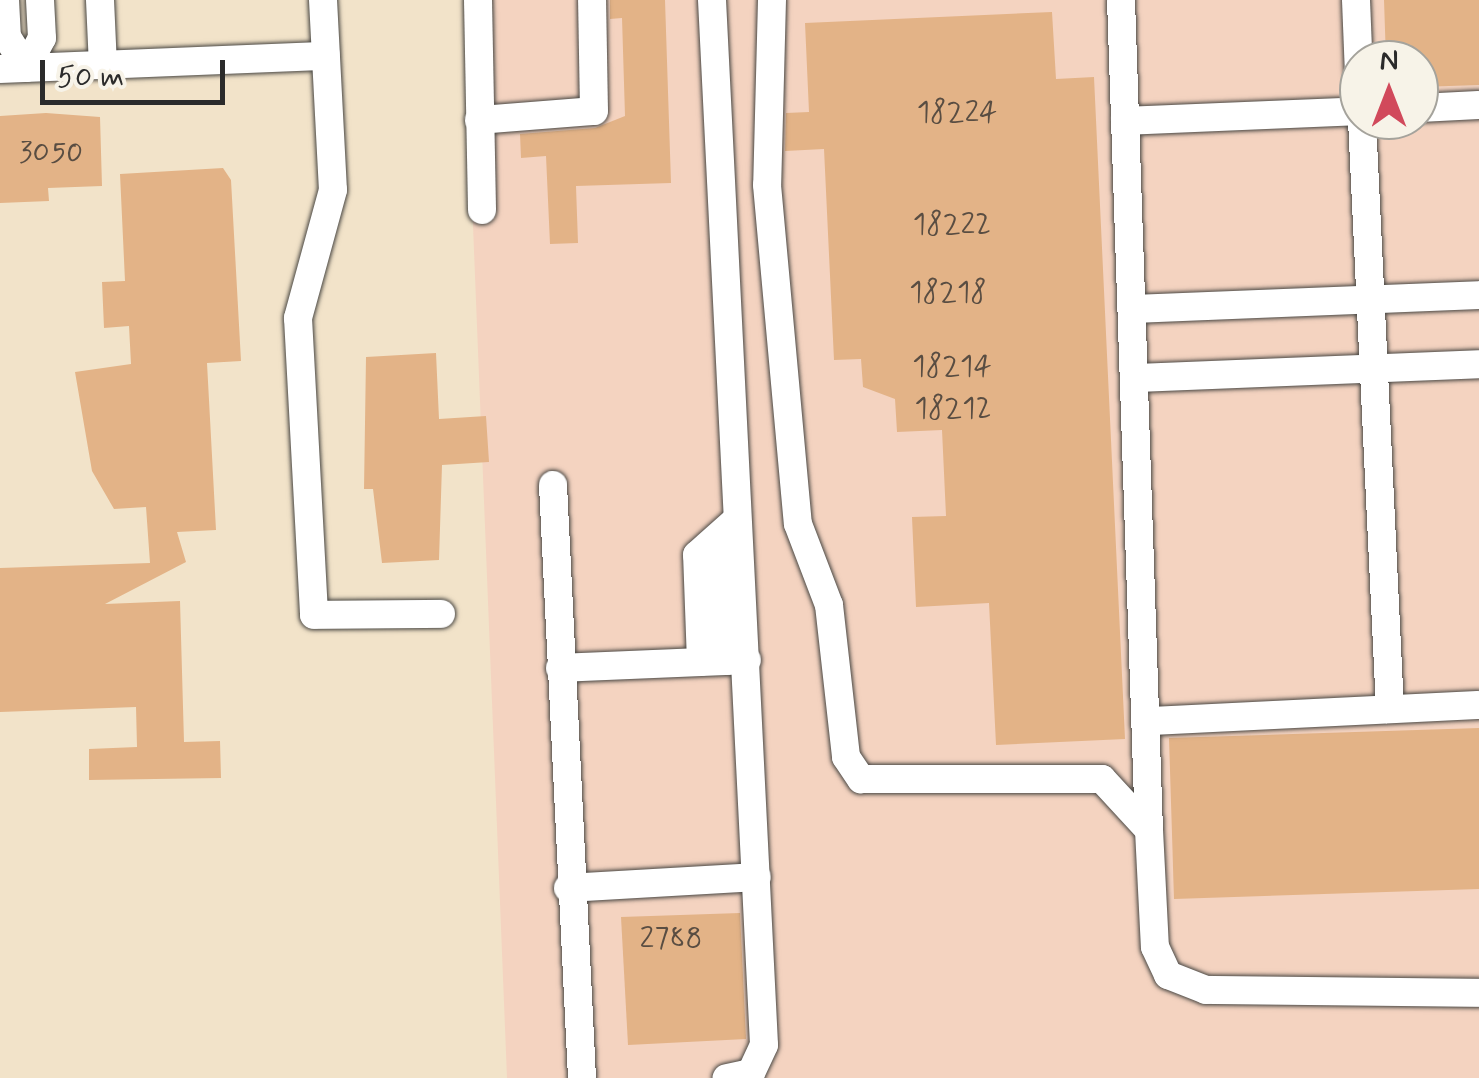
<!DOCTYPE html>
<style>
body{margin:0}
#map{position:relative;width:1479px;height:1078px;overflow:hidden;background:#f2e3c9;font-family:Mynerve,sans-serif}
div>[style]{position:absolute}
.built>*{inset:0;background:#f4d3c0}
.building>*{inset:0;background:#e3b387}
.roads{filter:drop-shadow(0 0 2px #494743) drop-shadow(0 0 2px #494743)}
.minor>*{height:28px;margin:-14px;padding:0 14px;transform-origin:14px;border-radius:14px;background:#fff}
span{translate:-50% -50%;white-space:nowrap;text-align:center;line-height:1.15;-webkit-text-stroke:8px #f7f3e8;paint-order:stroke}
.number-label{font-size:30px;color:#594d42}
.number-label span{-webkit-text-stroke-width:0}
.north{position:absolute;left:1339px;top:40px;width:100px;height:100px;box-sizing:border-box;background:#f7f3e8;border:2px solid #a5a39c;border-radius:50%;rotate:0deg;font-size:28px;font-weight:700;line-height:40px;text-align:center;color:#2b2b2b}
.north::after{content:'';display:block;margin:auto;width:35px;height:45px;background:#d1495b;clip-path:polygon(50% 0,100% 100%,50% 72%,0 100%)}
.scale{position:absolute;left:40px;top:60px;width:185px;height:45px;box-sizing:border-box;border:5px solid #2b2b2b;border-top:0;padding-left:12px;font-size:30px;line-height:35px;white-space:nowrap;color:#2b2b2b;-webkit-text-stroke:8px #f7f3e8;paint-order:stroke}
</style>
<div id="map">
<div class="built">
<div style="clip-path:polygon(evenodd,464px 0,1479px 0,1479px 1078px,507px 1078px,464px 0,1359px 60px,1419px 60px,1419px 120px,1359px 120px,1359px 60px)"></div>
</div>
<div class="building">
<div style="clip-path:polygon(610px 0,665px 0,671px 183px,576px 186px,578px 243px,550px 244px,546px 156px,521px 158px,520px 134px,595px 128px,625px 116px,622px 18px,610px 19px)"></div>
<div style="clip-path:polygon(1384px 0,1479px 0,1479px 85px,1419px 87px,1419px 60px,1386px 60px)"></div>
<div style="clip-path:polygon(1052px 12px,1056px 79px,1094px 77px,1125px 739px,996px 745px,989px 603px,916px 607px,912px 517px,946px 516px,942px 430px,897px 432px,895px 399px,863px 387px,861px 359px,834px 360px,824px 149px,785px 151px,786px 113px,809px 112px,805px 23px)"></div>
<div style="clip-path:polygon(46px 113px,100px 117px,102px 186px,48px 188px,49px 201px,0 203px,0 116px)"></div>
<div style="clip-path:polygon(223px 168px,231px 180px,241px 361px,207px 363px,216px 530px,177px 532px,186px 562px,105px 604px,180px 601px,184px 742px,220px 741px,221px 778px,89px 780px,89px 749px,137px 747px,136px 707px,0 712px,0 568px,150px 563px,146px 507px,114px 509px,92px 471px,75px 372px,131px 364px,129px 326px,104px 328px,102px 282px,125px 281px,120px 174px)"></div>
<div style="clip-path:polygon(436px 353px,439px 419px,486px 416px,489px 462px,442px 465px,439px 560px,382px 563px,373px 489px,364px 489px,366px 357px)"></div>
<div style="clip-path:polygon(1479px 728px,1479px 889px,1174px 899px,1169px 738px)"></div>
<div style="clip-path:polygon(740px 913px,746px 1039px,628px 1045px,621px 917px)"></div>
</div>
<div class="roads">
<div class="minor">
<div style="left:5px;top:0;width:37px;rotate:87deg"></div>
<div style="left:7px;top:37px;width:36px;rotate:58deg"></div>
<div style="left:100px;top:0;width:65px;rotate:87.4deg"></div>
<div style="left:323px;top:0;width:190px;rotate:87deg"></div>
<div style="left:333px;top:190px;width:133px;rotate:105.3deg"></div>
<div style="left:298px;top:318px;width:297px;rotate:86.9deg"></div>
<div style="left:314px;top:615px;width:127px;rotate:-0.5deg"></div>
<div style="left:478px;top:0;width:210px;rotate:88.9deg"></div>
<div style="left:712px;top:0;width:1046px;rotate:87.15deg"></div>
<div style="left:764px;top:1045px;width:31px;rotate:115deg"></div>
<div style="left:751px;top:1073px;width:25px;rotate:168deg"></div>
<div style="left:772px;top:0;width:185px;rotate:91.5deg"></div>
<div style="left:767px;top:185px;width:340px;rotate:84.8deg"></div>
<div style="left:798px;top:524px;width:87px;rotate:69.1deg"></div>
<div style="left:829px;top:605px;width:153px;rotate:83.6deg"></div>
<div style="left:846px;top:757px;width:27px;rotate:56deg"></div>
<div style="left:861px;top:779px;width:241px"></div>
<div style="left:1102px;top:779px;width:69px;rotate:47.3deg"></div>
<div style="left:1149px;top:830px;width:117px;rotate:87.1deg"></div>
<div style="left:1155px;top:947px;width:31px;rotate:65deg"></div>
<div style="left:1168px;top:975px;width:41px;rotate:21.5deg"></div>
<div style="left:1206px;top:990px;width:273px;rotate:0.6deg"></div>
<div style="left:1121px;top:0;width:830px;rotate:88.07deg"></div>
<div style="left:1356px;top:0;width:75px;rotate:87.7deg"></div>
<div style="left:26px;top:68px;width:34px;rotate:-62deg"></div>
<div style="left:42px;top:38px;width:38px;rotate:-93deg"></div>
<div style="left:0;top:69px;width:326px;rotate:-2.3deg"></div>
<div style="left:1419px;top:108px;width:60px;rotate:-2.9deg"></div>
<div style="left:479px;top:120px;width:115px;rotate:-4.5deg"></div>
<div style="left:594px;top:111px;width:111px;rotate:-91deg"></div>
<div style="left:1362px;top:120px;width:590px;rotate:87.28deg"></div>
<div style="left:1125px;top:121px;width:234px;rotate:-2.4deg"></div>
<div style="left:1133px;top:309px;width:346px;rotate:-2.3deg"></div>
<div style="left:1137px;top:378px;width:342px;rotate:-2.3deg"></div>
<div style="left:553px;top:485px;width:594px;rotate:87.2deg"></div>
<div style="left:726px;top:661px;width:105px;rotate:-92.7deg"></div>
<div style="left:721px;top:556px;width:35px;rotate:-68deg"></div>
<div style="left:701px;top:662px;width:107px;rotate:-92.1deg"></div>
<div style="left:697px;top:555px;width:50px;rotate:-41.7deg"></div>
<div style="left:560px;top:668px;width:187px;rotate:-2.4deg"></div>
<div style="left:1150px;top:721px;width:329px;rotate:-2.8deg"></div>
<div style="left:568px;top:888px;width:189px;rotate:-3.3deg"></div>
</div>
</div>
<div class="number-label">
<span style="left:957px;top:113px">18224</span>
<span style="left:51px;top:153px">3050</span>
<span style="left:952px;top:225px">18222</span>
<span style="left:948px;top:293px">18218</span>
<span style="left:952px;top:367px">18214</span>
<span style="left:953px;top:409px">18212</span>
<span style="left:671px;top:939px">2788</span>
</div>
<div class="north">N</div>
<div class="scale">50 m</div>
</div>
